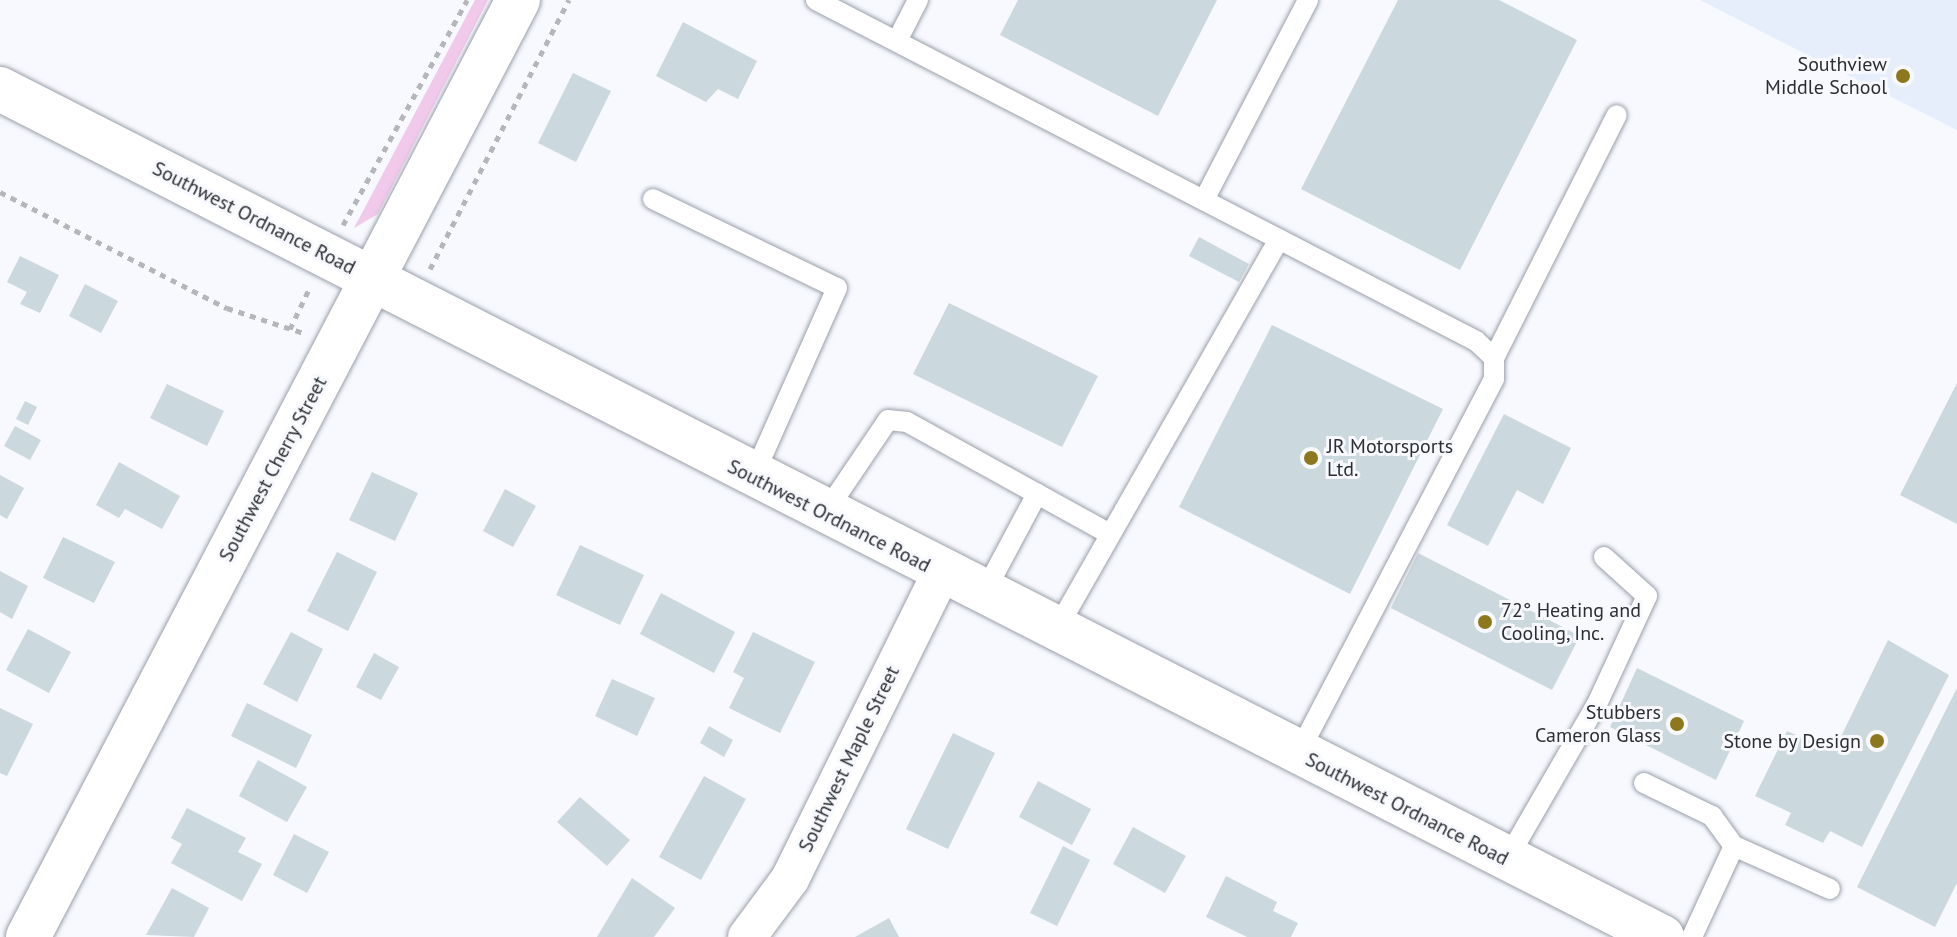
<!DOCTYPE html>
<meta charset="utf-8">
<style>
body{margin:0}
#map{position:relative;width:1957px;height:937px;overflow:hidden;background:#f7f9fe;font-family:"PT Sans",sans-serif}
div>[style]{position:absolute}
.built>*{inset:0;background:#e6eefc}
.green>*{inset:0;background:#f0c9eb}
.building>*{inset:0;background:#cbd8de}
.path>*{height:5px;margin-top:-2.5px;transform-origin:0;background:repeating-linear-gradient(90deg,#b4b6bb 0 6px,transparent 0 12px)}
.roads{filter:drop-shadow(0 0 2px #9a9fa9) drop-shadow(0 0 2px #9a9fa9)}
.service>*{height:20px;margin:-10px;padding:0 10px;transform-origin:10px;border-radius:10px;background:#fff}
.minor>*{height:38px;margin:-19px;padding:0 19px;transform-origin:19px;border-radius:19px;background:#fff}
.tertiary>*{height:44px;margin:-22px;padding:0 22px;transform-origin:22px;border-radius:22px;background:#fff}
.dots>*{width:22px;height:22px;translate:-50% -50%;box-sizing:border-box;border:4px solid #f7f9fe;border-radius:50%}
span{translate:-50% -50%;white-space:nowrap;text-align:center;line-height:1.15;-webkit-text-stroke:6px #f7f9fe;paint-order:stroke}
.poi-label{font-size:20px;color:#2c2e32}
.right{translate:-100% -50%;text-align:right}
.left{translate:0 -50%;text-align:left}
.street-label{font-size:20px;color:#2c2e32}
</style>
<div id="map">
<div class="built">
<i style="clip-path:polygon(1700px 0,1957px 0,1957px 130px,1772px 37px)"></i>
</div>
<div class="green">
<i style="clip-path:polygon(475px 0,488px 0,378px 214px,354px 228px)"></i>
</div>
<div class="building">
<i style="clip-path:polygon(1018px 0,1217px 0,1158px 116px,1000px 35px)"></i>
<i style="clip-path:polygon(1398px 0,1499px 0,1577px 40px,1460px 270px,1301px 189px)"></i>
<i style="clip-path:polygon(683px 22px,757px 61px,738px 99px,718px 89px,706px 102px,656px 76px)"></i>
<i style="clip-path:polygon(573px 73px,611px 91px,576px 162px,538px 143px)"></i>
<i style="clip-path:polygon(1199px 237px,1249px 264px,1239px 282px,1189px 256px)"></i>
<i style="clip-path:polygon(20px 256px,59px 275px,40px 313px,20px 304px,27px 292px,7px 282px)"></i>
<i style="clip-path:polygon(85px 284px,118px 301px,101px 333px,69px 316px)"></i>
<i style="clip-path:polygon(949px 303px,1098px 376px,1062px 447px,913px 374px)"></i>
<i style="clip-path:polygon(1272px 325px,1443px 409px,1350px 594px,1179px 507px)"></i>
<i style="clip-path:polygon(1957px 383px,1957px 524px,1900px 495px)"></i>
<i style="clip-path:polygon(167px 384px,224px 411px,207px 446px,150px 418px)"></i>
<i style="clip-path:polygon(25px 401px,37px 407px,28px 425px,16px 419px)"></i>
<i style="clip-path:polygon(1504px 414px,1571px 448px,1543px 504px,1517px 490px,1488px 546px,1447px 525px)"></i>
<i style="clip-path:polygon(15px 426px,41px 440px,30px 460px,4px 446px)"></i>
<i style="clip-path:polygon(119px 462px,180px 496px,162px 529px,125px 509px,119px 518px,96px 505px)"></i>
<i style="clip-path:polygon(372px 472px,418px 493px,395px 541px,349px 520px)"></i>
<i style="clip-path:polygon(0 475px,24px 488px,7px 519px,0 515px)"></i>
<i style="clip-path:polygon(505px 489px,536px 506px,513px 547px,483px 531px)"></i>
<i style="clip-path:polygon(63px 537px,115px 562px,94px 603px,43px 578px)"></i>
<i style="clip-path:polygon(580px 545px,644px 575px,620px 625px,556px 595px)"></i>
<i style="clip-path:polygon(337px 552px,377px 572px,348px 631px,307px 611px)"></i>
<i style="clip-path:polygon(1418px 553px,1580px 636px,1552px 690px,1391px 608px)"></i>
<i style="clip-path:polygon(0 571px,28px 586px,12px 619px,0 612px)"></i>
<i style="clip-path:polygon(661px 593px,735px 632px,714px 673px,640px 634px)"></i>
<i style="clip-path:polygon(28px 629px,71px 652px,49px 693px,6px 670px)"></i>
<i style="clip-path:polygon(291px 632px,323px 649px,297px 702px,263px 684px)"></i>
<i style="clip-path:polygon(753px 632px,815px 662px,780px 733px,729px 708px,744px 678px,733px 672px)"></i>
<i style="clip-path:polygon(1888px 640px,1949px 675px,1862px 847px,1830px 831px,1823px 843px,1785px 825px,1791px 813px,1755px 796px,1787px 731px,1834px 751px)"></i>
<i style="clip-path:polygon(374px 653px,399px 667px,381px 700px,356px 687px)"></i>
<i style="clip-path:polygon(1637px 668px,1744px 721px,1716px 780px,1610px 727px)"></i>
<i style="clip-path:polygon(612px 679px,655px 698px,637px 736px,595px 716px)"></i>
<i style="clip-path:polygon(1957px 688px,1957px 883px,1935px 927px,1857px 887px)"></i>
<i style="clip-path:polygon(247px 703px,312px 735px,296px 768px,231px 736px)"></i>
<i style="clip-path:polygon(0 708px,33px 724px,7px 776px,0 773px)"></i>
<i style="clip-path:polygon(709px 726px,733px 740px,724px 757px,700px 743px)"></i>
<i style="clip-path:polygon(953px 733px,995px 753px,948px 849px,906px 829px)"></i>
<i style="clip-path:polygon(258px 760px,307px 787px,287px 822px,239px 796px)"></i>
<i style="clip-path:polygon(704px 776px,746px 799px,701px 880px,659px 857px)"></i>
<i style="clip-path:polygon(1038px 781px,1091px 809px,1072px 845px,1019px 817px)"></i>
<i style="clip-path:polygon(580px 797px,630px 840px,607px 866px,557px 822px)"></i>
<i style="clip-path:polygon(187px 808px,246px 838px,238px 852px,262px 864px,242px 901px,171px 863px,182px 844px,171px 838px)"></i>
<i style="clip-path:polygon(1133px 827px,1186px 856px,1165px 893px,1113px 864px)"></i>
<i style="clip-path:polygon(294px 834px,329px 852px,307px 893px,273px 875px)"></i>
<i style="clip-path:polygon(1063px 846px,1090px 860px,1057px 926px,1030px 913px)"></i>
<i style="clip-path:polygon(1226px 876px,1277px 902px,1273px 911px,1298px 923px,1291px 937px,1247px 937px,1206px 917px)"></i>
<i style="clip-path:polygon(632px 878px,675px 908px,654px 937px,597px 937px)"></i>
<i style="clip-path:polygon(172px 888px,209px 908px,194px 937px,146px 935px)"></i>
<i style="clip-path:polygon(889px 918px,899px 937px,855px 937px)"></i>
</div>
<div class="path">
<i style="left:0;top:192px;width:255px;rotate:27.1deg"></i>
<i style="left:227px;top:308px;width:81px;rotate:18deg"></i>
<i style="left:343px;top:225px;width:257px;rotate:-61.1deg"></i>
<i style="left:430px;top:269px;width:303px;rotate:-62.7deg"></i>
<i style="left:290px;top:329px;width:47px;rotate:-64.5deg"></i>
</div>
<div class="roads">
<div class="service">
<i style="left:816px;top:0;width:743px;rotate:27.32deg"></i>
<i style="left:1476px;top:341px;width:25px;rotate:43deg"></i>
<i style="left:1494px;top:358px;width:21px;rotate:90deg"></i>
<i style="left:1494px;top:379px;width:423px;rotate:117.6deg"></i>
<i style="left:897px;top:41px;width:46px;rotate:-62.9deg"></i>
<i style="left:653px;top:199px;width:204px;rotate:25.8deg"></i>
<i style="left:837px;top:288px;width:207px;rotate:114deg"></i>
<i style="left:1204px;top:200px;width:225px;rotate:-62.5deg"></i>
<i style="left:1494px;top:358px;width:272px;rotate:-63.2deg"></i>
<i style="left:825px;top:513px;width:112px;rotate:-55.9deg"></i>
<i style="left:888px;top:420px;width:19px;rotate:6deg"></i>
<i style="left:907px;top:422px;width:232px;rotate:28.9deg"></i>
<i style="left:983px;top:595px;width:115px;rotate:-61.9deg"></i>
<i style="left:1055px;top:632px;width:452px;rotate:-60.3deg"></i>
<i style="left:1644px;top:783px;width:76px;rotate:25.9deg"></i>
<i style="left:1712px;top:816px;width:37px;rotate:54deg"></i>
<i style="left:1734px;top:846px;width:100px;rotate:114.8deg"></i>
<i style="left:1734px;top:846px;width:105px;rotate:24.1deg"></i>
<i style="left:1507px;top:859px;width:179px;rotate:-59.9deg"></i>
<i style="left:1597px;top:704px;width:119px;rotate:-65.2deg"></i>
<i style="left:1647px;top:596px;width:58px;rotate:-137.8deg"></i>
</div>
<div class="minor">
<i style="left:747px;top:937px;width:72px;rotate:-53.4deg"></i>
<i style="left:790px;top:879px;width:340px;rotate:-63.7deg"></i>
</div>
<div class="tertiary">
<i style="left:0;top:89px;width:1866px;rotate:27.03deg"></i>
<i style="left:28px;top:937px;width:1057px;rotate:-62.39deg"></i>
</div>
</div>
<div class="dots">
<i style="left:1903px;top:76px;background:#8d781d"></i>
<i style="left:1311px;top:458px;background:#8d781d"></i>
<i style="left:1485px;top:622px;background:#8d781d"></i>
<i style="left:1677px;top:724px;background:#8d781d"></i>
<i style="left:1877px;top:741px;background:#8d781d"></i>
</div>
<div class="poi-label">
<span class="right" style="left:1887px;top:76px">Southview<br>Middle School</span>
<span class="left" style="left:1327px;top:458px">JR Motorsports<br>Ltd.</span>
<span class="left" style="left:1501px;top:622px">72° Heating and<br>Cooling, Inc.</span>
<span class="right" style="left:1661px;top:724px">Stubbers<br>Cameron Glass</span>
<span class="right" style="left:1861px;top:741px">Stone by Design</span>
</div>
<div class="street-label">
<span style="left:254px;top:218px;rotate:27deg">Southwest Ordnance Road</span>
<span style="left:273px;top:469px;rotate:-62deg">Southwest Cherry Street</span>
<span style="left:829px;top:516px;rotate:27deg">Southwest Ordnance Road</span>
<span style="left:849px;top:759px;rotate:-64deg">Southwest Maple Street</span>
<span style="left:1407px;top:809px;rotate:27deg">Southwest Ordnance Road</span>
</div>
</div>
